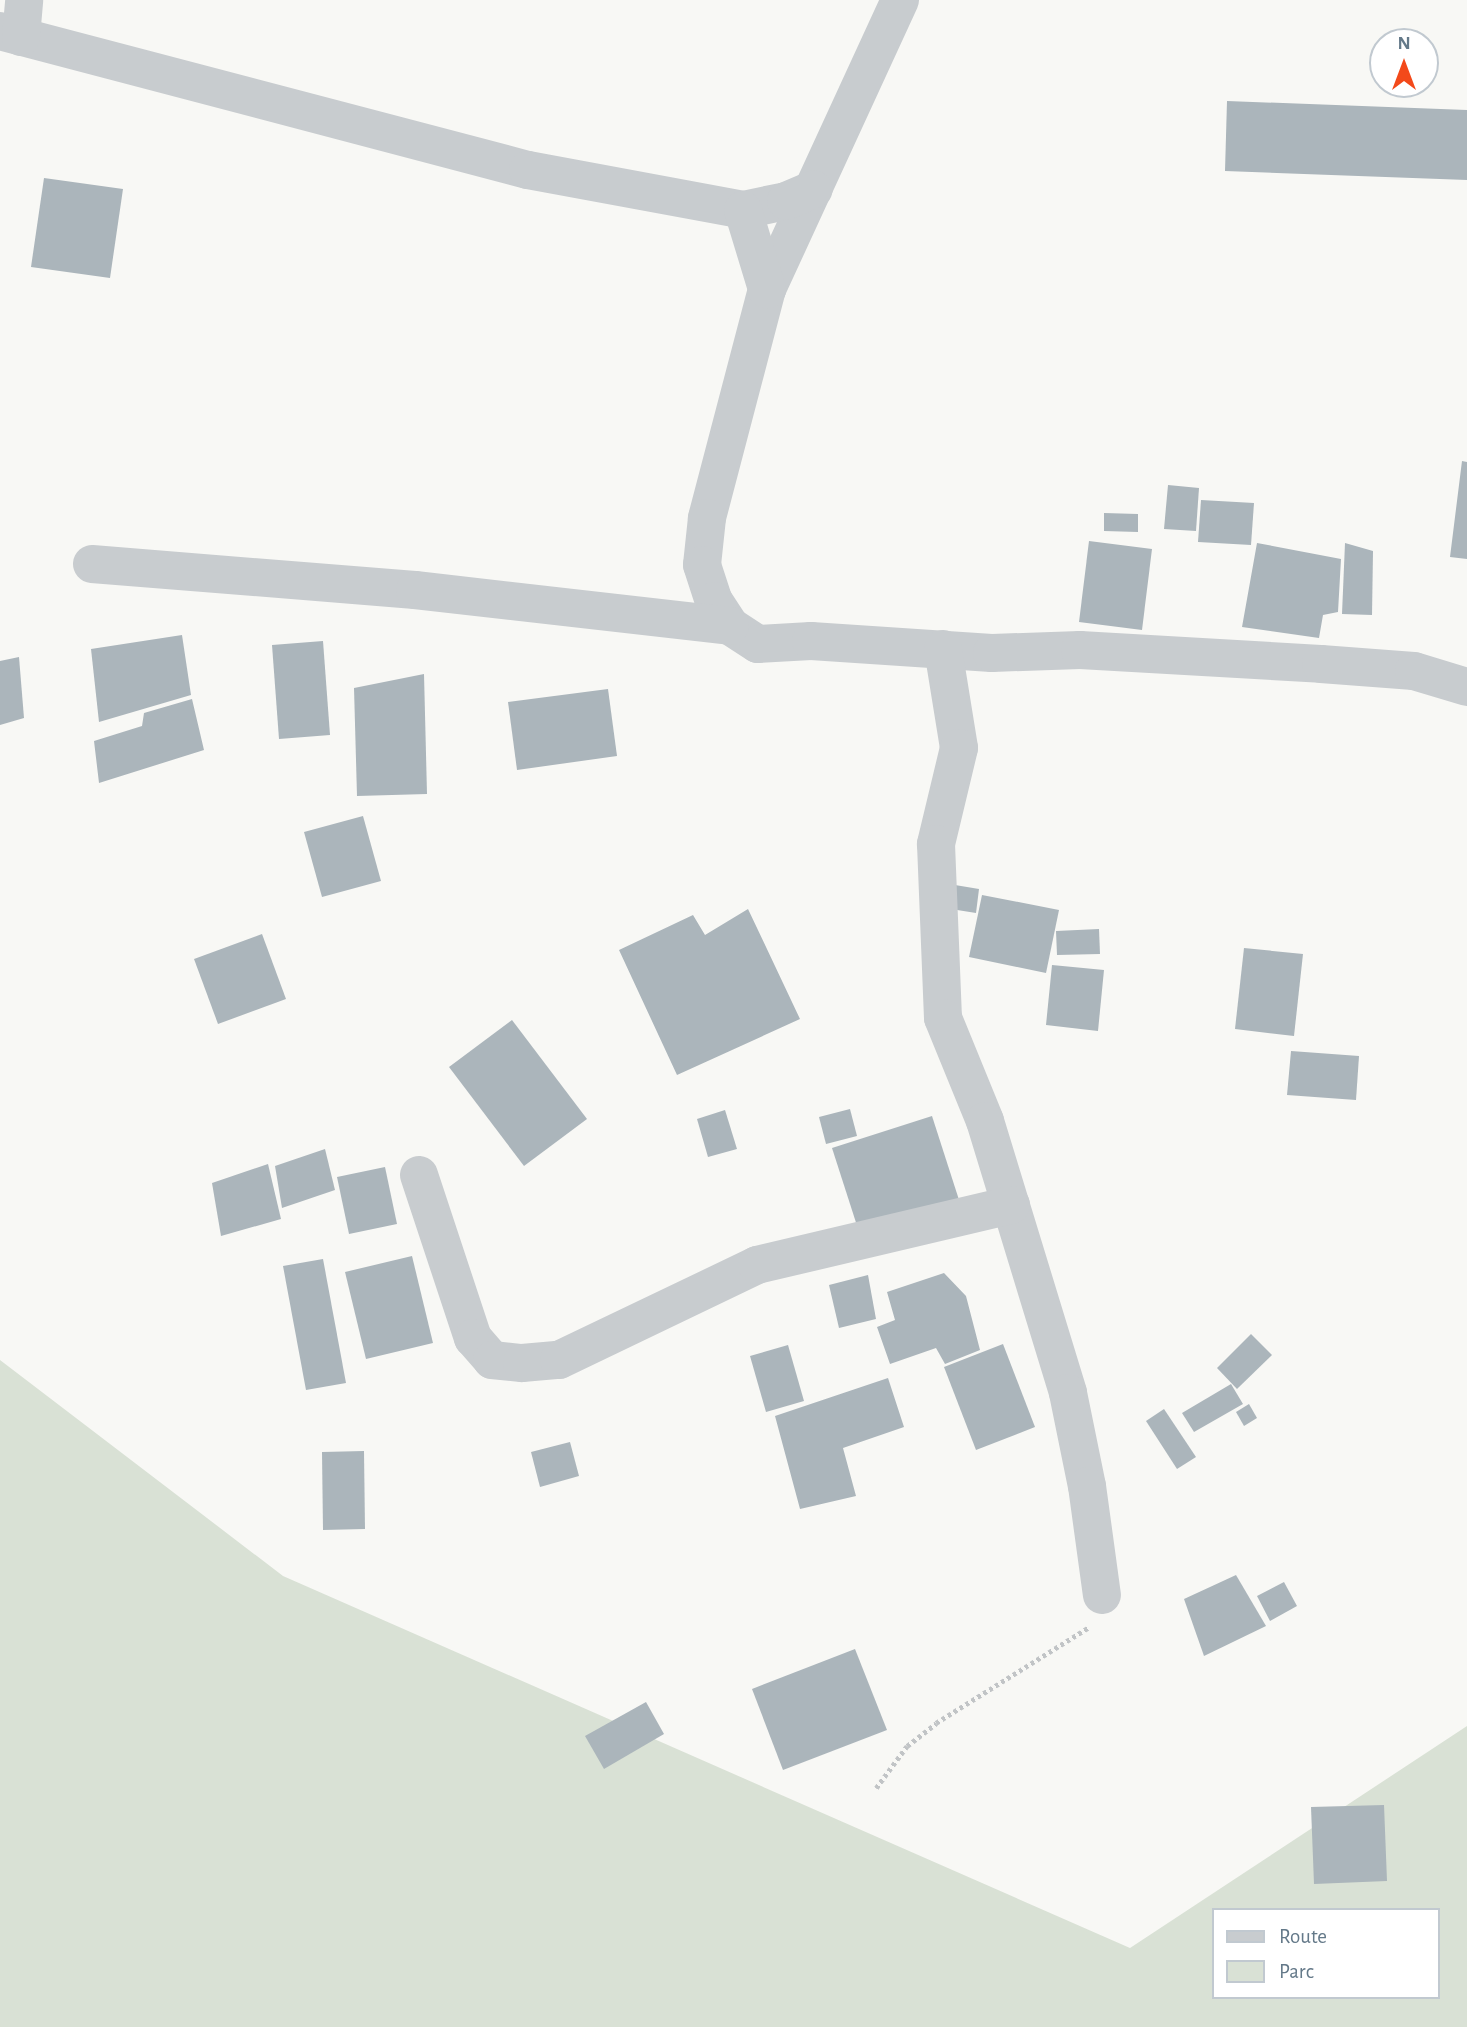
<!DOCTYPE html>
<style>
body{margin:0}
#map{position:relative;width:1467px;height:2027px;overflow:hidden;background:#f8f8f5;font-family:"Alegreya Sans",sans-serif}
div>[style]{position:absolute}
.green>*{inset:0;background:#d9e1d5}
.building>*{inset:0;background:#abb5bb}
.path>*{height:4.5px;margin-top:-2.25px;transform-origin:0;background:repeating-linear-gradient(90deg,#c1c4c6 0 3.5px,transparent 0 7px)}
.minor>*{height:38px;margin:-19px;padding:0 19px;transform-origin:19px;border-radius:19px;background:#c8cccf}
span{translate:-50% -50%;white-space:nowrap;text-align:center;line-height:1.15;-webkit-text-stroke:7px #fff;paint-order:stroke}
.legend{position:absolute;left:1212px;top:1908px;width:228px;height:91px;box-sizing:border-box;background:#fff;border:2px solid #c1c9d0;margin:0;padding:9px 12px;list-style:none;font-size:21px;color:#647989}
.legend li{display:flex;align-items:center;gap:14px;height:35px}
.legend b{width:35px;border:2px solid #c1c9d0}
.north{position:absolute;left:1369px;top:28px;width:70px;height:70px;box-sizing:border-box;background:#fff;border:2px solid #c1c9d0;border-radius:50%;rotate:0deg;font-size:19px;font-weight:700;line-height:28px;text-align:center;color:#647989}
.north::after{content:'';display:block;margin:auto;width:24px;height:32px;background:#f3491a;clip-path:polygon(50% 0,100% 100%,50% 72%,0 100%)}
</style>
<div id="map">
<div class="green">
<i style="clip-path:polygon(evenodd,0 1360px,283px 1576px,1130px 1948px,1467px 1726px,1467px 2027px,0 2027px,0 1360px,1213px 1910px,1437px 1910px,1437px 1997px,1213px 1997px,1213px 1910px)"></i>
</div>
<div class="building">
<i style="clip-path:polygon(1227px 101px,1467px 110px,1467px 180px,1225px 171px)"></i>
<i style="clip-path:polygon(44px 178px,123px 189px,110px 278px,31px 267px)"></i>
<i style="clip-path:polygon(1462px 461px,1467px 462px,1467px 559px,1450px 557px)"></i>
<i style="clip-path:polygon(1168px 485px,1199px 488px,1196px 531px,1164px 529px)"></i>
<i style="clip-path:polygon(1201px 500px,1254px 503px,1251px 545px,1198px 542px)"></i>
<i style="clip-path:polygon(1104px 513px,1138px 514px,1138px 532px,1104px 531px)"></i>
<i style="clip-path:polygon(1089px 541px,1152px 549px,1142px 630px,1079px 622px)"></i>
<i style="clip-path:polygon(1257px 543px,1341px 559px,1338px 612px,1323px 615px,1319px 638px,1242px 627px)"></i>
<i style="clip-path:polygon(1345px 543px,1373px 551px,1372px 615px,1342px 614px)"></i>
<i style="clip-path:polygon(182px 635px,191px 695px,99px 722px,91px 649px)"></i>
<i style="clip-path:polygon(323px 641px,330px 735px,279px 739px,272px 645px)"></i>
<i style="clip-path:polygon(19px 657px,24px 718px,0 725px,0 661px)"></i>
<i style="clip-path:polygon(424px 674px,427px 794px,357px 796px,354px 688px)"></i>
<i style="clip-path:polygon(608px 689px,617px 756px,517px 770px,508px 702px)"></i>
<i style="clip-path:polygon(192px 699px,204px 750px,99px 783px,94px 741px,142px 726px,144px 713px)"></i>
<i style="clip-path:polygon(363px 816px,381px 881px,322px 897px,304px 832px)"></i>
<i style="clip-path:polygon(955px 885px,979px 889px,976px 913px,951px 909px)"></i>
<i style="clip-path:polygon(982px 895px,1059px 910px,1046px 973px,969px 957px)"></i>
<i style="clip-path:polygon(748px 909px,800px 1019px,677px 1075px,619px 950px,693px 915px,705px 935px)"></i>
<i style="clip-path:polygon(1099px 929px,1100px 954px,1057px 955px,1056px 931px)"></i>
<i style="clip-path:polygon(262px 934px,286px 999px,218px 1024px,194px 959px)"></i>
<i style="clip-path:polygon(1244px 948px,1303px 954px,1294px 1036px,1235px 1029px)"></i>
<i style="clip-path:polygon(1052px 965px,1104px 970px,1098px 1031px,1046px 1025px)"></i>
<i style="clip-path:polygon(512px 1020px,587px 1119px,524px 1166px,449px 1067px)"></i>
<i style="clip-path:polygon(1291px 1051px,1359px 1056px,1356px 1100px,1287px 1095px)"></i>
<i style="clip-path:polygon(850px 1109px,857px 1136px,826px 1144px,819px 1117px)"></i>
<i style="clip-path:polygon(725px 1110px,737px 1149px,708px 1157px,697px 1119px)"></i>
<i style="clip-path:polygon(932px 1116px,960px 1203px,860px 1235px,832px 1148px)"></i>
<i style="clip-path:polygon(325px 1149px,335px 1190px,282px 1208px,275px 1166px)"></i>
<i style="clip-path:polygon(268px 1164px,281px 1219px,221px 1236px,212px 1183px)"></i>
<i style="clip-path:polygon(385px 1167px,397px 1224px,349px 1234px,337px 1177px)"></i>
<i style="clip-path:polygon(412px 1256px,433px 1343px,366px 1359px,345px 1272px)"></i>
<i style="clip-path:polygon(323px 1259px,346px 1383px,306px 1390px,283px 1266px)"></i>
<i style="clip-path:polygon(944px 1273px,966px 1296px,980px 1350px,945px 1364px,936px 1348px,890px 1364px,877px 1327px,895px 1320px,887px 1292px)"></i>
<i style="clip-path:polygon(868px 1275px,876px 1319px,839px 1328px,829px 1285px)"></i>
<i style="clip-path:polygon(1251px 1334px,1272px 1355px,1237px 1389px,1217px 1368px)"></i>
<i style="clip-path:polygon(1003px 1344px,1035px 1427px,976px 1450px,944px 1367px)"></i>
<i style="clip-path:polygon(788px 1345px,804px 1401px,766px 1412px,750px 1356px)"></i>
<i style="clip-path:polygon(888px 1378px,904px 1427px,843px 1448px,856px 1496px,800px 1509px,775px 1416px)"></i>
<i style="clip-path:polygon(1231px 1384px,1243px 1404px,1194px 1432px,1182px 1413px)"></i>
<i style="clip-path:polygon(1249px 1404px,1257px 1418px,1244px 1426px,1236px 1412px)"></i>
<i style="clip-path:polygon(1164px 1409px,1196px 1457px,1177px 1469px,1146px 1421px)"></i>
<i style="clip-path:polygon(570px 1442px,579px 1476px,540px 1487px,531px 1452px)"></i>
<i style="clip-path:polygon(364px 1451px,365px 1529px,323px 1530px,322px 1452px)"></i>
<i style="clip-path:polygon(1236px 1575px,1266px 1626px,1204px 1656px,1184px 1599px)"></i>
<i style="clip-path:polygon(1284px 1582px,1297px 1606px,1270px 1621px,1257px 1596px)"></i>
<i style="clip-path:polygon(855px 1649px,887px 1730px,783px 1770px,752px 1689px)"></i>
<i style="clip-path:polygon(646px 1702px,664px 1734px,604px 1769px,585px 1736px)"></i>
<i style="clip-path:polygon(1384px 1805px,1387px 1881px,1314px 1884px,1311px 1807px)"></i>
</div>
<div class="path">
<i style="left:876px;top:1788px;width:52px;rotate:-53.6deg"></i>
<i style="left:907px;top:1746px;width:37px;rotate:-38deg"></i>
<i style="left:936px;top:1723px;width:181px;rotate:-32.1deg"></i>
</div>
<div class="minor">
<i style="left:900px;top:0;width:318px;rotate:114.7deg"></i>
<i style="left:767px;top:289px;width:237px;rotate:104.7deg"></i>
<i style="left:707px;top:518px;width:47px;rotate:96.1deg"></i>
<i style="left:702px;top:565px;width:38px;rotate:72deg"></i>
<i style="left:714px;top:601px;width:30px;rotate:57deg"></i>
<i style="left:730px;top:626px;width:33px;rotate:33deg"></i>
<i style="left:758px;top:644px;width:53px;rotate:-3.2deg"></i>
<i style="left:811px;top:641px;width:181px;rotate:3.8deg"></i>
<i style="left:992px;top:653px;width:88px;rotate:-2deg"></i>
<i style="left:1080px;top:650px;width:241px;rotate:3.3deg"></i>
<i style="left:1321px;top:664px;width:93px;rotate:4.3deg"></i>
<i style="left:1414px;top:671px;width:55px;rotate:16.8deg"></i>
<i style="left:0;top:31px;width:546px;rotate:14.75deg"></i>
<i style="left:528px;top:170px;width:219px;rotate:10.5deg"></i>
<i style="left:743px;top:210px;width:44px;rotate:-11.8deg"></i>
<i style="left:786px;top:201px;width:30px;rotate:-23deg"></i>
<i style="left:21px;top:37px;width:37px;rotate:-85deg"></i>
<i style="left:743px;top:210px;width:83px;rotate:73.1deg"></i>
<i style="left:92px;top:564px;width:324px;rotate:4.6deg"></i>
<i style="left:415px;top:590px;width:317px;rotate:6.5deg"></i>
<i style="left:943px;top:649px;width:100px;rotate:80.8deg"></i>
<i style="left:959px;top:748px;width:99px;rotate:103.5deg"></i>
<i style="left:936px;top:844px;width:174px;rotate:87.7deg"></i>
<i style="left:943px;top:1018px;width:111px;rotate:67.8deg"></i>
<i style="left:985px;top:1121px;width:284px;rotate:73deg"></i>
<i style="left:1068px;top:1393px;width:95px;rotate:78.5deg"></i>
<i style="left:1087px;top:1486px;width:110px;rotate:82.2deg"></i>
<i style="left:419px;top:1175px;width:172px;rotate:71.7deg"></i>
<i style="left:473px;top:1338px;width:29px;rotate:49deg"></i>
<i style="left:492px;top:1360px;width:30px;rotate:6deg"></i>
<i style="left:522px;top:1363px;width:37px;rotate:-5deg"></i>
<i style="left:559px;top:1360px;width:220px;rotate:-25.6deg"></i>
<i style="left:757px;top:1265px;width:261px;rotate:-13.3deg"></i>
</div>
<ul class="legend">
<li><b style="height:9px;background:#c8cccf"></b>Route</li>
<li><b style="height:19px;background:#d9e1d5"></b>Parc</li>
</ul>
<div class="north">N</div>
</div>
